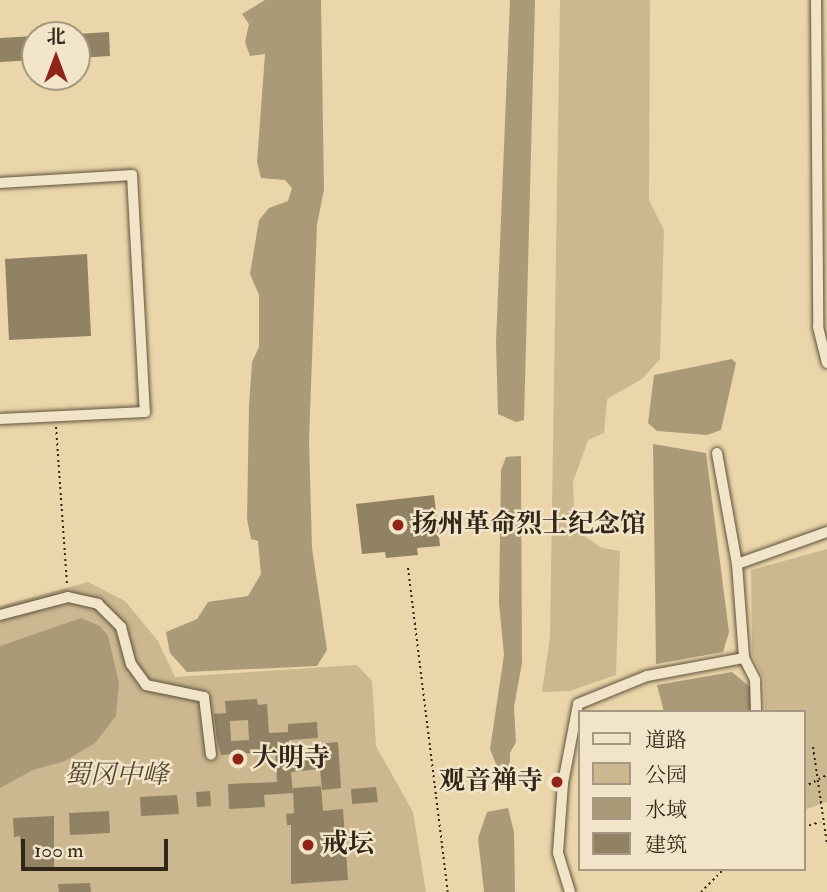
<!DOCTYPE html>
<meta charset="utf-8">
<style>
body{margin:0}
#map{position:relative;width:827px;height:892px;overflow:hidden;background:#ead6aa;font-family:"IM FELL Double Pica","Noto Serif SC",serif}
div>[style]{position:absolute}
.green>*{inset:0;background:#cbb891}
.water>*{inset:0;background:#ab9a78}
.building>*{inset:0;background:#918264}
.path>*{height:2px;margin-top:-1px;transform-origin:0;background:repeating-linear-gradient(90deg,#312618 0 2px,transparent 0 5.5px)}
.roads{filter:drop-shadow(0 0 2px #5f523c) drop-shadow(0 0 2px #5f523c)}
.minor>*{height:10px;margin:-5px;padding:0 5px;transform-origin:5px;border-radius:5px;background:#f1e4c8}
.dots>*{width:19px;height:19px;translate:-50% -50%;box-sizing:border-box;border:4px solid #f1e4c8;border-radius:50%}
span{translate:-50% -50%;white-space:nowrap;text-align:center;line-height:1.15;-webkit-text-stroke:5px #f1e4c8;paint-order:stroke}
.poi-label{font-size:26px;color:#312618;font-weight:700}
.left{translate:0 -50%;text-align:left}
.right{translate:-100% -50%;text-align:right}
.park-label{font-size:26px;color:#584a36;font-style:italic}
.legend{position:absolute;left:578px;top:710px;width:228px;height:161px;box-sizing:border-box;background:#f1e4c8;border:2px solid #a49882;margin:0;padding:9px 12px;list-style:none;font-size:21px;color:#312618}
.legend li{display:flex;align-items:center;gap:14px;height:35px}
.legend b{width:35px;border:2px solid #a49882}
.north{position:absolute;left:21px;top:21px;width:70px;height:70px;box-sizing:border-box;background:#f1e4c8;border:2px solid #a49882;border-radius:50%;rotate:0deg;font-size:19px;font-weight:700;line-height:28px;text-align:center;color:#312618}
.north::after{content:'';display:block;margin:auto;width:24px;height:32px;background:#8f2418;clip-path:polygon(50% 0,100% 100%,50% 72%,0 100%)}
.scale{position:absolute;left:21px;top:839px;width:147px;height:32px;box-sizing:border-box;border:4px solid #312618;border-top:0;padding-left:9px;font-size:21px;line-height:24px;white-space:nowrap;color:#312618;-webkit-text-stroke:5px #f1e4c8;paint-order:stroke}
</style>
<div id="map">
<div class="green">
<i style="clip-path:polygon(560px 0,650px 0,649px 200px,664px 230px,660px 359px,642px 379px,607px 399px,604px 433px,588px 440px,573px 482px,574px 510px,584px 536px,602px 548px,620px 551px,616px 675px,570px 691px,542px 692px,550px 637px)"></i>
<i style="clip-path:polygon(827px 549px,827px 802px,804px 810px,804px 712px,765px 712px,764px 679px,752px 654px,751px 570px)"></i>
<i style="clip-path:polygon(88px 582px,125px 601px,158px 641px,175px 677px,357px 665px,372px 681px,376px 746px,413px 812px,426px 892px,0 892px,0 606px)"></i>
</div>
<div class="water">
<i style="clip-path:polygon(265px 0,321px 0,324px 190px,317px 224px,309px 440px,312px 548px,327px 650px,317px 666px,187px 672px,170px 653px,166px 632px,197px 619px,208px 602px,248px 596px,261px 574px,258px 541px,251px 539px,247px 519px,249px 407px,252px 362px,259px 347px,259px 295px,250px 274px,259px 220px,269px 208px,288px 201px,292px 188px,285px 180px,261px 178px,257px 162px,265px 54px,250px 56px,245px 42px,249px 24px,242px 14px)"></i>
<i style="clip-path:polygon(510px 0,535px 0,524px 420px,516px 422px,498px 414px,496px 342px)"></i>
<i style="clip-path:polygon(732px 359px,736px 363px,721px 430px,707px 435px,657px 431px,648px 423px,654px 375px)"></i>
<i style="clip-path:polygon(653px 444px,706px 453px,729px 632px,723px 652px,656px 664px)"></i>
<i style="clip-path:polygon(521px 456px,522px 663px,514px 707px,516px 742px,510px 753px,510px 770px,499px 772px,490px 749px,504px 655px,499px 603px,501px 470px,506px 457px)"></i>
<i style="clip-path:polygon(81px 618px,100px 626px,108px 636px,119px 683px,116px 716px,95px 743px,65px 761px,33px 770px,0 788px,0 646px)"></i>
<i style="clip-path:polygon(732px 672px,750px 687px,750px 712px,664px 712px,657px 685px)"></i>
<i style="clip-path:polygon(508px 808px,514px 832px,515px 892px,484px 892px,478px 838px,487px 812px)"></i>
</div>
<div class="building">
<i style="clip-path:polygon(109px 32px,110px 56px,77px 58px,77px 34px)"></i>
<i style="clip-path:polygon(35px 36px,35px 60px,0 62px,0 38px)"></i>
<i style="clip-path:polygon(87px 254px,91px 336px,9px 340px,5px 259px)"></i>
<i style="clip-path:polygon(434px 495px,440px 546px,417px 548px,418px 555px,386px 558px,385px 552px,362px 554px,356px 504px)"></i>
<i style="clip-path:polygon(evenodd,257px 699px,258px 705px,267px 704px,269px 733px,288px 732px,288px 724px,317px 722px,318px 738px,289px 740px,290px 758px,319px 755px,318px 744px,338px 742px,341px 788px,322px 790px,320px 769px,291px 772px,293px 793px,264px 795px,265px 807px,229px 809px,228px 784px,277px 782px,275px 751px,221px 755px,217px 740px,214px 714px,226px 713px,225px 701px,257px 699px,248px 720px,249px 740px,231px 741px,230px 721px,248px 720px)"></i>
<i style="clip-path:polygon(321px 786px,323px 811px,343px 809px,348px 880px,291px 884px,291px 825px,287px 825px,286px 814px,294px 813px,293px 788px)"></i>
<i style="clip-path:polygon(376px 787px,378px 802px,352px 804px,351px 789px)"></i>
<i style="clip-path:polygon(210px 791px,211px 806px,197px 807px,196px 792px)"></i>
<i style="clip-path:polygon(177px 795px,179px 814px,141px 816px,140px 797px)"></i>
<i style="clip-path:polygon(109px 811px,110px 833px,70px 835px,69px 813px)"></i>
<i style="clip-path:polygon(54px 816px,54px 867px,22px 869px,20px 836px,14px 837px,13px 818px)"></i>
<i style="clip-path:polygon(90px 883px,91px 892px,59px 892px,58px 884px)"></i>
</div>
<div class="path">
<i style="left:56px;top:427px;width:159px;rotate:86deg"></i>
<i style="left:408px;top:568px;width:326px;rotate:83deg"></i>
<i style="left:813px;top:747px;width:98px;rotate:81.8deg"></i>
<i style="left:804px;top:787px;width:26px;rotate:-28deg"></i>
<i style="left:804px;top:827px;width:17px;rotate:-17deg"></i>
<i style="left:701px;top:892px;width:33px;rotate:-45deg"></i>
</div>
<div class="roads">
<div class="minor">
<i style="left:816px;top:0;width:327px;rotate:89.6deg"></i>
<i style="left:818px;top:327px;width:37px;rotate:76deg"></i>
<i style="left:0;top:183px;width:132px;rotate:-3.5deg"></i>
<i style="left:132px;top:175px;width:237px;rotate:86.9deg"></i>
<i style="left:145px;top:412px;width:145px;rotate:177.2deg"></i>
<i style="left:717px;top:453px;width:113px;rotate:79.8deg"></i>
<i style="left:737px;top:564px;width:94px;rotate:85.7deg"></i>
<i style="left:744px;top:658px;width:25px;rotate:63deg"></i>
<i style="left:755px;top:680px;width:32px;rotate:88deg"></i>
<i style="left:737px;top:564px;width:96px;rotate:-19.6deg"></i>
<i style="left:0;top:615px;width:70px;rotate:-14.8deg"></i>
<i style="left:68px;top:597px;width:31px;rotate:13deg"></i>
<i style="left:98px;top:604px;width:33px;rotate:45deg"></i>
<i style="left:121px;top:627px;width:38px;rotate:75deg"></i>
<i style="left:131px;top:664px;width:26px;rotate:54deg"></i>
<i style="left:146px;top:685px;width:59px;rotate:11.7deg"></i>
<i style="left:204px;top:697px;width:58px;rotate:83.1deg"></i>
<i style="left:570px;top:892px;width:41px;rotate:-107.1deg"></i>
<i style="left:558px;top:853px;width:70px;rotate:-85.9deg"></i>
<i style="left:563px;top:783px;width:80px;rotate:-79.2deg"></i>
<i style="left:578px;top:704px;width:74px;rotate:-22.1deg"></i>
<i style="left:647px;top:676px;width:99px;rotate:-10.5deg"></i>
</div>
</div>
<div class="dots">
<i style="left:398px;top:525px;background:#8f2418"></i>
<i style="left:238px;top:759px;background:#8f2418"></i>
<i style="left:557px;top:782px;background:#8f2418"></i>
<i style="left:308px;top:845px;background:#8f2418"></i>
</div>
<div class="poi-label">
<span class="left" style="left:412px;top:525px">扬州革命烈士纪念馆</span>
<span class="left" style="left:252px;top:759px">大明寺</span>
<span class="right" style="left:543px;top:782px">观音禅寺</span>
<span class="left" style="left:322px;top:845px">戒坛</span>
</div>
<div class="park-label">
<span style="left:116px;top:776px">蜀冈中峰</span>
</div>
<ul class="legend">
<li><b style="height:9px;background:#f1e4c8"></b>道路</li>
<li><b style="height:19px;background:#cbb891"></b>公园</li>
<li><b style="height:19px;background:#ab9a78"></b>水域</li>
<li><b style="height:19px;background:#918264"></b>建筑</li>
</ul>
<div class="north">北</div>
<div class="scale">100 m</div>
</div>
